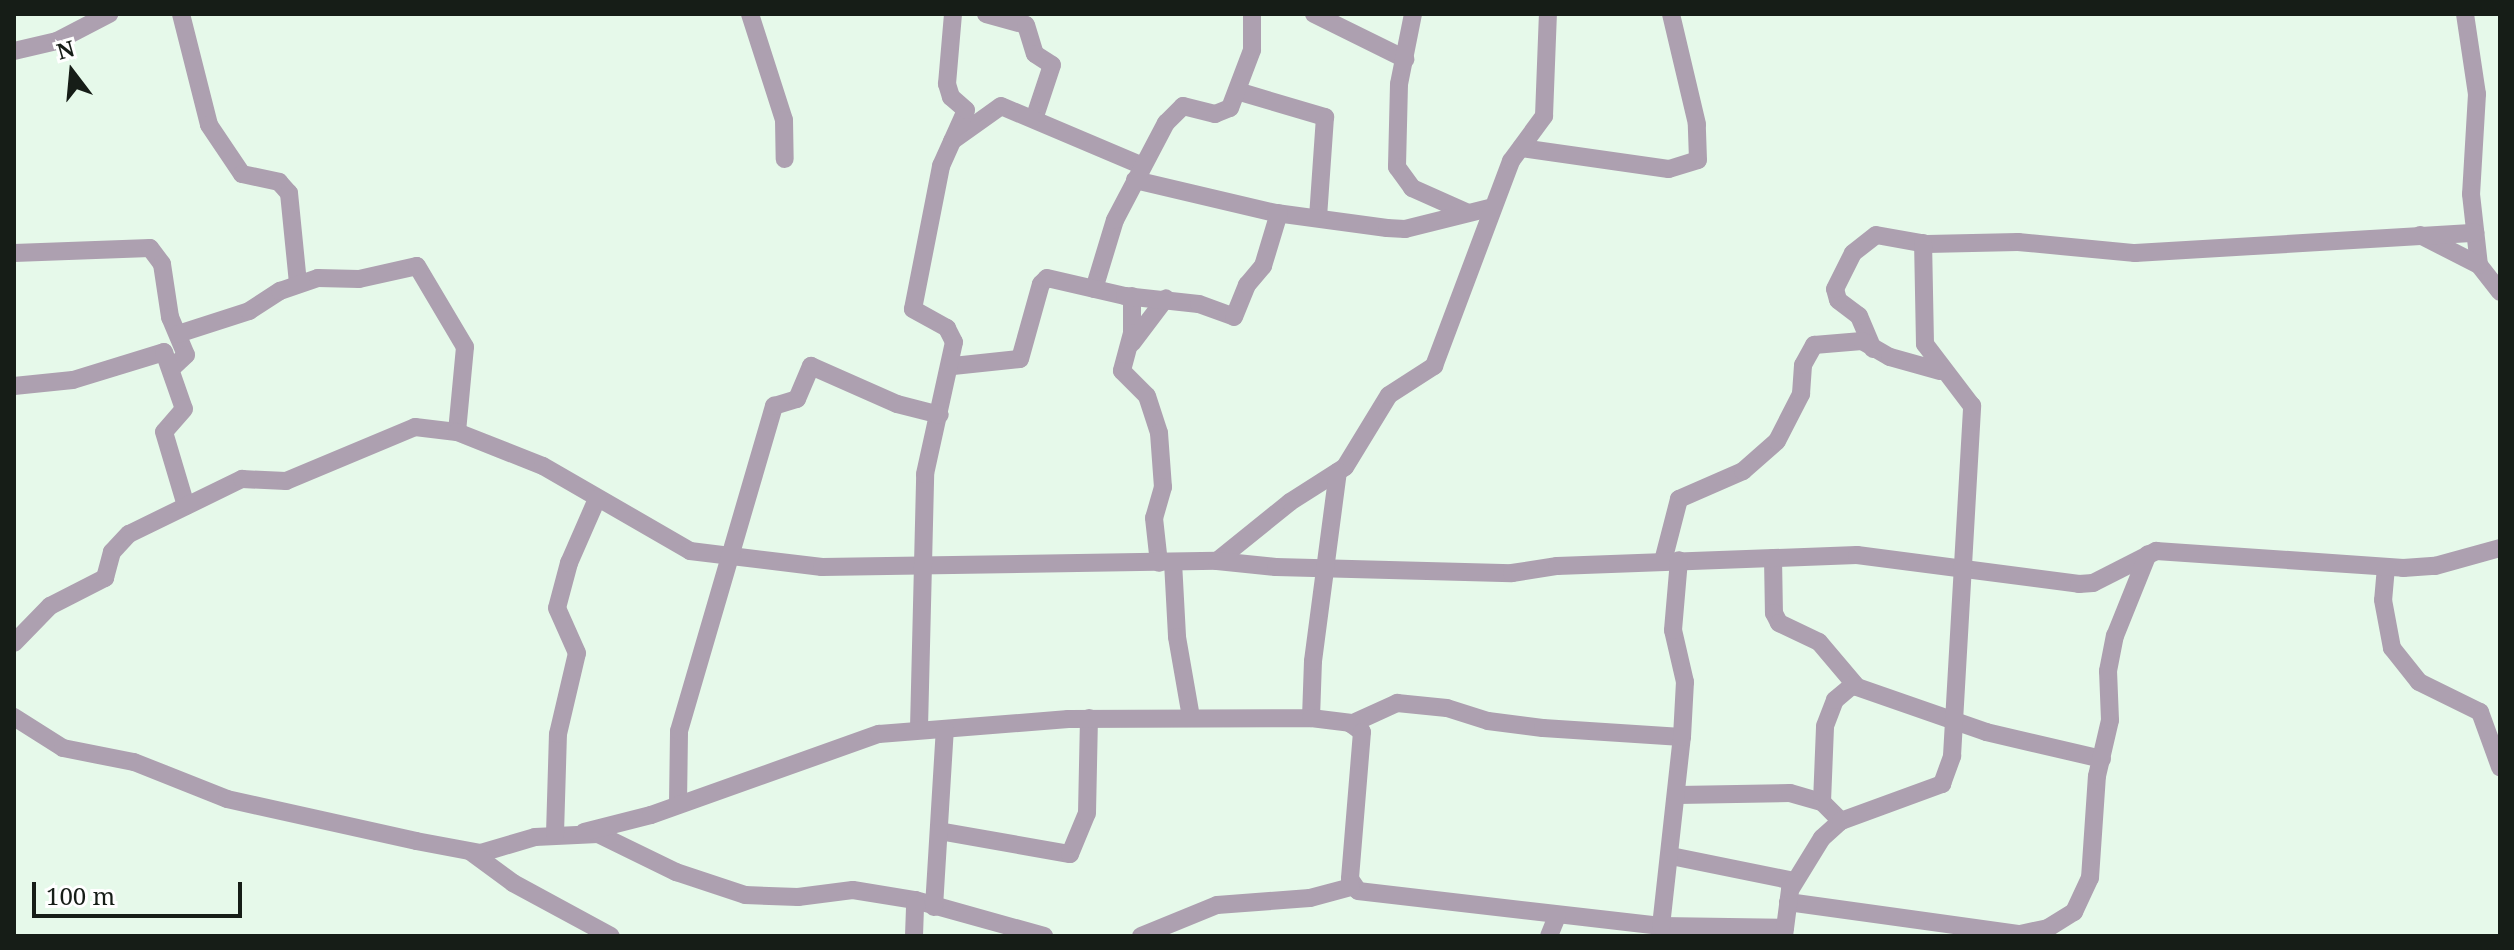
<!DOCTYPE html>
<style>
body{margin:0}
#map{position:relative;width:2514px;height:950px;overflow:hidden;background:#e6f9ea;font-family:"Noto Serif",serif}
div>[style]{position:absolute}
.minor>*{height:18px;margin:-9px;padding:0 9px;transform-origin:9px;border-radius:9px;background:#ada0b0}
span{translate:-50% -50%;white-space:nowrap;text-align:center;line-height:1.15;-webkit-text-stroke:8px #fff;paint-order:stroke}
.frame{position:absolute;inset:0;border:16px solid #161d17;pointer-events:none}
.north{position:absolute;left:32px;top:32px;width:80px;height:80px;-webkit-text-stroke:6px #fff;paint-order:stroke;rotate:344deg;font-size:22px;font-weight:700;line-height:32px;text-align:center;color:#161d17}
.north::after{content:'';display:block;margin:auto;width:28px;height:36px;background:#161d17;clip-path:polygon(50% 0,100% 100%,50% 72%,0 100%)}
.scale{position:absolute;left:32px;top:882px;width:210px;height:36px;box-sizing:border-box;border:4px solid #161d17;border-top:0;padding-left:10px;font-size:24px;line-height:28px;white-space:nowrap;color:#161d17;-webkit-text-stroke:6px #fff;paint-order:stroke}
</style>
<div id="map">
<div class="minor">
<i style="left:181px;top:14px;width:114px;rotate:75.8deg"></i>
<i style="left:209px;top:125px;width:59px;rotate:56deg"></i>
<i style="left:242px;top:174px;width:38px;rotate:12deg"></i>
<i style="left:279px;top:182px;width:15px;rotate:48deg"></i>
<i style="left:289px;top:193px;width:90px;rotate:84.3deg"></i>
<i style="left:750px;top:14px;width:111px;rotate:72.2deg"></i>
<i style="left:784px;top:120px;width:39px;rotate:89deg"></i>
<i style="left:986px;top:14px;width:41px;rotate:15.4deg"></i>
<i style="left:1026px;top:25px;width:30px;rotate:73deg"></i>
<i style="left:1035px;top:54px;width:20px;rotate:33deg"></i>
<i style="left:1052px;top:65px;width:57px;rotate:108.4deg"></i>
<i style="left:1314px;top:14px;width:102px;rotate:26.3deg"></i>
<i style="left:1413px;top:14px;width:71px;rotate:101.3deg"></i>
<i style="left:1399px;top:84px;width:83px;rotate:91.4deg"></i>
<i style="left:1397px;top:167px;width:26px;rotate:54deg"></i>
<i style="left:1412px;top:188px;width:59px;rotate:24deg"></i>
<i style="left:2465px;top:14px;width:81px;rotate:81.5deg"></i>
<i style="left:2477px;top:94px;width:100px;rotate:93.4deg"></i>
<i style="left:2471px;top:194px;width:71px;rotate:83.6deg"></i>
<i style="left:2479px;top:265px;width:34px;rotate:52deg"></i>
<i style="left:14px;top:51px;width:44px;rotate:-13.1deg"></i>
<i style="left:57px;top:41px;width:59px;rotate:-27.4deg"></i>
<i style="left:1237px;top:91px;width:92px;rotate:16.5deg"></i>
<i style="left:1325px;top:117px;width:99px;rotate:94deg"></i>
<i style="left:952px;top:141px;width:60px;rotate:-35.5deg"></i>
<i style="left:1001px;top:106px;width:154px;rotate:22.9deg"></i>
<i style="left:1521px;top:148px;width:149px;rotate:8.1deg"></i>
<i style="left:1669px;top:169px;width:30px;rotate:-17deg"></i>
<i style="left:1698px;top:160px;width:36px;rotate:-92deg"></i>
<i style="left:1697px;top:124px;width:113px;rotate:-103.3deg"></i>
<i style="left:1135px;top:180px;width:145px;rotate:13.2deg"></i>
<i style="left:1276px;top:213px;width:112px;rotate:7.7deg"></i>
<i style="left:1387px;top:228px;width:18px;rotate:3deg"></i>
<i style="left:1405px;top:229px;width:91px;rotate:-14deg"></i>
<i style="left:2420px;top:235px;width:66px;rotate:27deg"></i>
<i style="left:14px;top:253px;width:136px;rotate:-2.1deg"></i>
<i style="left:150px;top:248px;width:20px;rotate:53deg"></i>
<i style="left:162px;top:264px;width:54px;rotate:81.4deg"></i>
<i style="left:170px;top:317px;width:41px;rotate:67.2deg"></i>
<i style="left:186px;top:355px;width:19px;rotate:137deg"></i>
<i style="left:1094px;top:289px;width:72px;rotate:-73.1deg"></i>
<i style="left:1115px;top:220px;width:110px;rotate:-62.3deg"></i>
<i style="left:1166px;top:123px;width:24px;rotate:-45deg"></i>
<i style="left:1183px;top:106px;width:33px;rotate:14deg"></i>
<i style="left:1215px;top:114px;width:16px;rotate:-22deg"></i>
<i style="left:1230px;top:108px;width:62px;rotate:-69.2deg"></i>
<i style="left:1252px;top:50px;width:36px;rotate:-90deg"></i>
<i style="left:1132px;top:296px;width:37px;rotate:90deg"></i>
<i style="left:1132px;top:333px;width:39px;rotate:105deg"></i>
<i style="left:1122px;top:371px;width:35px;rotate:45deg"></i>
<i style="left:1147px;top:396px;width:39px;rotate:72deg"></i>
<i style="left:1159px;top:433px;width:54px;rotate:85.8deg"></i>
<i style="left:1163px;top:487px;width:32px;rotate:106deg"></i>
<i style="left:1154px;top:518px;width:45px;rotate:83.7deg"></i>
<i style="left:178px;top:334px;width:75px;rotate:-17.9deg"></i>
<i style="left:249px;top:311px;width:37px;rotate:-33deg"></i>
<i style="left:280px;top:291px;width:40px;rotate:-18.9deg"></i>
<i style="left:318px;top:278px;width:41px;rotate:1.4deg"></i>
<i style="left:359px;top:279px;width:59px;rotate:-12.6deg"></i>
<i style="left:417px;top:266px;width:94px;rotate:59.3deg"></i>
<i style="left:465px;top:347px;width:85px;rotate:95.4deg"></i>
<i style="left:1132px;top:343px;width:56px;rotate:-52.9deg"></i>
<i style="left:1873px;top:349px;width:36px;rotate:-113deg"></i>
<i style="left:1859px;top:316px;width:26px;rotate:-143deg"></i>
<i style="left:1838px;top:300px;width:11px;rotate:-105deg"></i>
<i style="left:1835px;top:289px;width:40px;rotate:-63.4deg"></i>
<i style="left:1853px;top:253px;width:29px;rotate:-38deg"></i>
<i style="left:1876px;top:235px;width:52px;rotate:10deg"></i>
<i style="left:1927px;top:244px;width:91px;rotate:-1.3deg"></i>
<i style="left:2018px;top:242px;width:118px;rotate:5.4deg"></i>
<i style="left:2135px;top:253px;width:341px;rotate:-3.4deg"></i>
<i style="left:953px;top:366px;width:67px;rotate:-6deg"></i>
<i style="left:1020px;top:359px;width:78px;rotate:-74.4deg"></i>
<i style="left:1041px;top:284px;width:8px;rotate:-45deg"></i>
<i style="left:1047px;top:278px;width:80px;rotate:13deg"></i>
<i style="left:1125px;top:296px;width:74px;rotate:6.2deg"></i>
<i style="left:1199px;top:304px;width:37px;rotate:20deg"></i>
<i style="left:1234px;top:317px;width:35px;rotate:-68deg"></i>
<i style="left:1247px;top:285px;width:25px;rotate:-50deg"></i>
<i style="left:1263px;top:266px;width:55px;rotate:-73.2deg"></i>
<i style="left:14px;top:386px;width:59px;rotate:-5.8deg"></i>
<i style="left:73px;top:380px;width:95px;rotate:-17.1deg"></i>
<i style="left:164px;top:352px;width:60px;rotate:70.7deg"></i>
<i style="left:184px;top:409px;width:30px;rotate:131deg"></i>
<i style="left:164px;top:432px;width:77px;rotate:73.4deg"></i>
<i style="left:1773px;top:558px;width:55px;rotate:89deg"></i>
<i style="left:1774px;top:613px;width:11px;rotate:63deg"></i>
<i style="left:1779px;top:623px;width:44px;rotate:25.4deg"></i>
<i style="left:1819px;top:642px;width:59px;rotate:49.8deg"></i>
<i style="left:1857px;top:687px;width:137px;rotate:19.2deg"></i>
<i style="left:1986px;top:732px;width:119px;rotate:13.1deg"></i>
<i style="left:1217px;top:561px;width:94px;rotate:-38.9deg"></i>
<i style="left:1290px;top:502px;width:65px;rotate:-32.5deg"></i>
<i style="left:1345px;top:467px;width:84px;rotate:-58.6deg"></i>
<i style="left:1389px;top:395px;width:54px;rotate:-32.8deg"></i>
<i style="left:1434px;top:366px;width:219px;rotate:-69.4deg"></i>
<i style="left:1511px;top:161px;width:56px;rotate:-53.7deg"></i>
<i style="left:1544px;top:116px;width:102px;rotate:-87.8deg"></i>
<i style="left:1663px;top:561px;width:64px;rotate:-75.5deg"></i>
<i style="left:1679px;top:499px;width:70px;rotate:-23.6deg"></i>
<i style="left:1743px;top:471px;width:45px;rotate:-41.4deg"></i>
<i style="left:1777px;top:441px;width:53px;rotate:-62.9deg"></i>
<i style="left:1801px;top:394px;width:29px;rotate:-86deg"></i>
<i style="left:1803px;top:365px;width:23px;rotate:-61deg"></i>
<i style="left:1814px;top:345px;width:48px;rotate:-4.8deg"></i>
<i style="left:1862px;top:341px;width:32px;rotate:30deg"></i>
<i style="left:1890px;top:357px;width:52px;rotate:15.6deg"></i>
<i style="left:1173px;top:562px;width:75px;rotate:86.9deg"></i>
<i style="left:1177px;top:637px;width:81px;rotate:80.1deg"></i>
<i style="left:2386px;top:567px;width:33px;rotate:95deg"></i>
<i style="left:2383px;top:600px;width:49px;rotate:79.4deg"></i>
<i style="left:2392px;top:648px;width:43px;rotate:51.5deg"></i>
<i style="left:2419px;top:682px;width:68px;rotate:26.2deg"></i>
<i style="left:2480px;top:712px;width:59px;rotate:70deg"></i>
<i style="left:14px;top:643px;width:52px;rotate:-45.8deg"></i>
<i style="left:50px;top:606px;width:62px;rotate:-27deg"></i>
<i style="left:105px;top:578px;width:27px;rotate:-75deg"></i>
<i style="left:112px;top:552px;width:25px;rotate:-47deg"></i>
<i style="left:129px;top:534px;width:126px;rotate:-26deg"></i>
<i style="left:242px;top:479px;width:44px;rotate:2.6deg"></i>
<i style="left:286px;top:481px;width:140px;rotate:-22.7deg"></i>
<i style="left:415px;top:427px;width:42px;rotate:6.8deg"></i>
<i style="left:457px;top:432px;width:92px;rotate:21.6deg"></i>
<i style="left:543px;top:466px;width:170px;rotate:30deg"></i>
<i style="left:690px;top:551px;width:133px;rotate:6.9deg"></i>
<i style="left:822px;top:567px;width:395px;rotate:-0.9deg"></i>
<i style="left:1217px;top:561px;width:59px;rotate:5.8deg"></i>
<i style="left:1276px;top:567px;width:236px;rotate:1.5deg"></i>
<i style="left:1512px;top:573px;width:46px;rotate:-8.8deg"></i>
<i style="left:1557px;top:566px;width:300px;rotate:-2.1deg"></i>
<i style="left:1857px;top:555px;width:224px;rotate:7.4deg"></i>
<i style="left:2079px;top:584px;width:14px;rotate:-4deg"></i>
<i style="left:2093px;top:583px;width:71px;rotate:-26.9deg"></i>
<i style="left:2156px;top:551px;width:248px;rotate:3.9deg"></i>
<i style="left:2403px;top:568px;width:32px;rotate:-4deg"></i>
<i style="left:2435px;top:566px;width:67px;rotate:-15.5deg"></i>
<i style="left:14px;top:717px;width:58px;rotate:32.3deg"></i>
<i style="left:63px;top:748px;width:72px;rotate:11.2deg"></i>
<i style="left:134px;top:762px;width:100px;rotate:21.7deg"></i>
<i style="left:227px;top:799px;width:194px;rotate:12.5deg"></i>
<i style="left:416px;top:841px;width:66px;rotate:10.5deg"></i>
<i style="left:481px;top:853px;width:56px;rotate:-16.5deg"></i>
<i style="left:535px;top:837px;width:63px;rotate:-2.7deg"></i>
<i style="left:598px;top:834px;width:87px;rotate:26deg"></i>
<i style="left:676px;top:872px;width:73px;rotate:18.4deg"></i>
<i style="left:745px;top:895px;width:53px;rotate:2.2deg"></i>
<i style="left:798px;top:897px;width:55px;rotate:-7.3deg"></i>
<i style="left:853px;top:890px;width:63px;rotate:9.2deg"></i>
<i style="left:915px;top:900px;width:134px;rotate:15.6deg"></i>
<i style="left:1311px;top:718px;width:57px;rotate:-88deg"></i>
<i style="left:1313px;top:661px;width:191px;rotate:-82.5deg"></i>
<i style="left:1351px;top:724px;width:51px;rotate:-24.5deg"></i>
<i style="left:1397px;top:703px;width:50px;rotate:5.7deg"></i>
<i style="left:1447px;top:708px;width:43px;rotate:17.6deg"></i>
<i style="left:1488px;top:721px;width:55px;rotate:7.3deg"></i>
<i style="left:1543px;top:728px;width:139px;rotate:3.7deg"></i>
<i style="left:919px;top:728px;width:254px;rotate:-88.6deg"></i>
<i style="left:925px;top:474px;width:135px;rotate:-77.6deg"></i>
<i style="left:954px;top:342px;width:16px;rotate:-117deg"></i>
<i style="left:947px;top:328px;width:39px;rotate:-151deg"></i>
<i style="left:913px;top:309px;width:146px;rotate:-78.9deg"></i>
<i style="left:941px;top:166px;width:61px;rotate:-65.9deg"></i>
<i style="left:966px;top:110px;width:20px;rotate:-139deg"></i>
<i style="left:951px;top:97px;width:14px;rotate:-107deg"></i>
<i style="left:947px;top:84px;width:70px;rotate:-85.1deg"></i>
<i style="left:1678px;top:795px;width:112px;rotate:-1deg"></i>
<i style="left:1790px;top:793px;width:33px;rotate:16deg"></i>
<i style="left:1822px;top:802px;width:27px;rotate:45deg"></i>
<i style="left:1822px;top:802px;width:76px;rotate:-87.7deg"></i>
<i style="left:1825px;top:726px;width:28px;rotate:-69deg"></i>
<i style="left:1835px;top:700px;width:25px;rotate:-40deg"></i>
<i style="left:678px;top:804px;width:73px;rotate:-89.2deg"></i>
<i style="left:679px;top:731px;width:339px;rotate:-73.7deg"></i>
<i style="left:774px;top:406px;width:24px;rotate:-17deg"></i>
<i style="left:797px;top:399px;width:36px;rotate:-67deg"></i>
<i style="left:811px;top:366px;width:94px;rotate:23.8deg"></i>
<i style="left:897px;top:404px;width:44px;rotate:14.3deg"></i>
<i style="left:939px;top:831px;width:133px;rotate:10deg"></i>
<i style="left:1070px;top:854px;width:44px;rotate:-67.5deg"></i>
<i style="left:1087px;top:813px;width:95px;rotate:-88.8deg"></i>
<i style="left:584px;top:832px;width:69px;rotate:-14.2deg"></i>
<i style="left:651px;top:815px;width:242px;rotate:-19.6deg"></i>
<i style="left:879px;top:734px;width:190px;rotate:-4.5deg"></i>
<i style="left:1068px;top:719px;width:243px;rotate:-0.2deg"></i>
<i style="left:1311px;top:718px;width:39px;rotate:7deg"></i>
<i style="left:1350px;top:723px;width:15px;rotate:37deg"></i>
<i style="left:1362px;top:732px;width:147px;rotate:94.7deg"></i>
<i style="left:1350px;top:879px;width:14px;rotate:56deg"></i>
<i style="left:1358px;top:891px;width:305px;rotate:6.6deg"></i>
<i style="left:1661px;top:926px;width:124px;rotate:0.9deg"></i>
<i style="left:555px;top:834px;width:100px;rotate:-88.3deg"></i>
<i style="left:558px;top:734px;width:83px;rotate:-76.8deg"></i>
<i style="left:577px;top:653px;width:49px;rotate:-114deg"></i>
<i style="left:557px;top:608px;width:47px;rotate:-75.1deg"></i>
<i style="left:569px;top:563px;width:70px;rotate:-66.4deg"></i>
<i style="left:471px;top:852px;width:52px;rotate:36.4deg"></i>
<i style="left:513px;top:883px;width:111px;rotate:28.4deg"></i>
<i style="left:1671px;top:856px;width:126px;rotate:11.5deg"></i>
<i style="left:1788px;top:902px;width:234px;rotate:7.9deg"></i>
<i style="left:2020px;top:934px;width:29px;rotate:-12deg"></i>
<i style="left:2048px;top:928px;width:31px;rotate:-32deg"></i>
<i style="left:2074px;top:912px;width:38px;rotate:-65deg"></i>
<i style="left:2090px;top:878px;width:102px;rotate:-86.1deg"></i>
<i style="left:2097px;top:776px;width:57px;rotate:-76.9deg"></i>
<i style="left:2110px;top:720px;width:49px;rotate:-92.3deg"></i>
<i style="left:2108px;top:671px;width:36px;rotate:-79deg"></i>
<i style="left:2115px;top:636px;width:88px;rotate:-68.1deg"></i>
<i style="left:934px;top:907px;width:178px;rotate:-86.5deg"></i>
<i style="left:1661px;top:926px;width:190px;rotate:-83.7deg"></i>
<i style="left:1682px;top:737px;width:55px;rotate:-86.9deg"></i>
<i style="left:1685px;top:682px;width:53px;rotate:-103deg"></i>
<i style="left:1673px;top:630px;width:70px;rotate:-85.1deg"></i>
<i style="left:914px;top:936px;width:36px;rotate:-88deg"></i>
<i style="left:1141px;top:936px;width:82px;rotate:-22.2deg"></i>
<i style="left:1217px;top:905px;width:93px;rotate:-4.3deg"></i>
<i style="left:1310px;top:898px;width:42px;rotate:-15deg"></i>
<i style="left:1549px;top:936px;width:22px;rotate:-68deg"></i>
<i style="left:1784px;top:936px;width:46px;rotate:-82.6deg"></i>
<i style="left:1790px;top:890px;width:61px;rotate:-58.4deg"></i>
<i style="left:1822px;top:838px;width:25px;rotate:-42deg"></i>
<i style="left:1841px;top:821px;width:108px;rotate:-20.1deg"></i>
<i style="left:1942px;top:784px;width:30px;rotate:-70deg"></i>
<i style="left:1952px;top:756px;width:351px;rotate:-86.7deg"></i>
<i style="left:1972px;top:406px;width:78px;rotate:-127.2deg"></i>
<i style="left:1925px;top:344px;width:101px;rotate:-91.1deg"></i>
</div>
<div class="frame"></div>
<div class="north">N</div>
<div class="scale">100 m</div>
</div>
